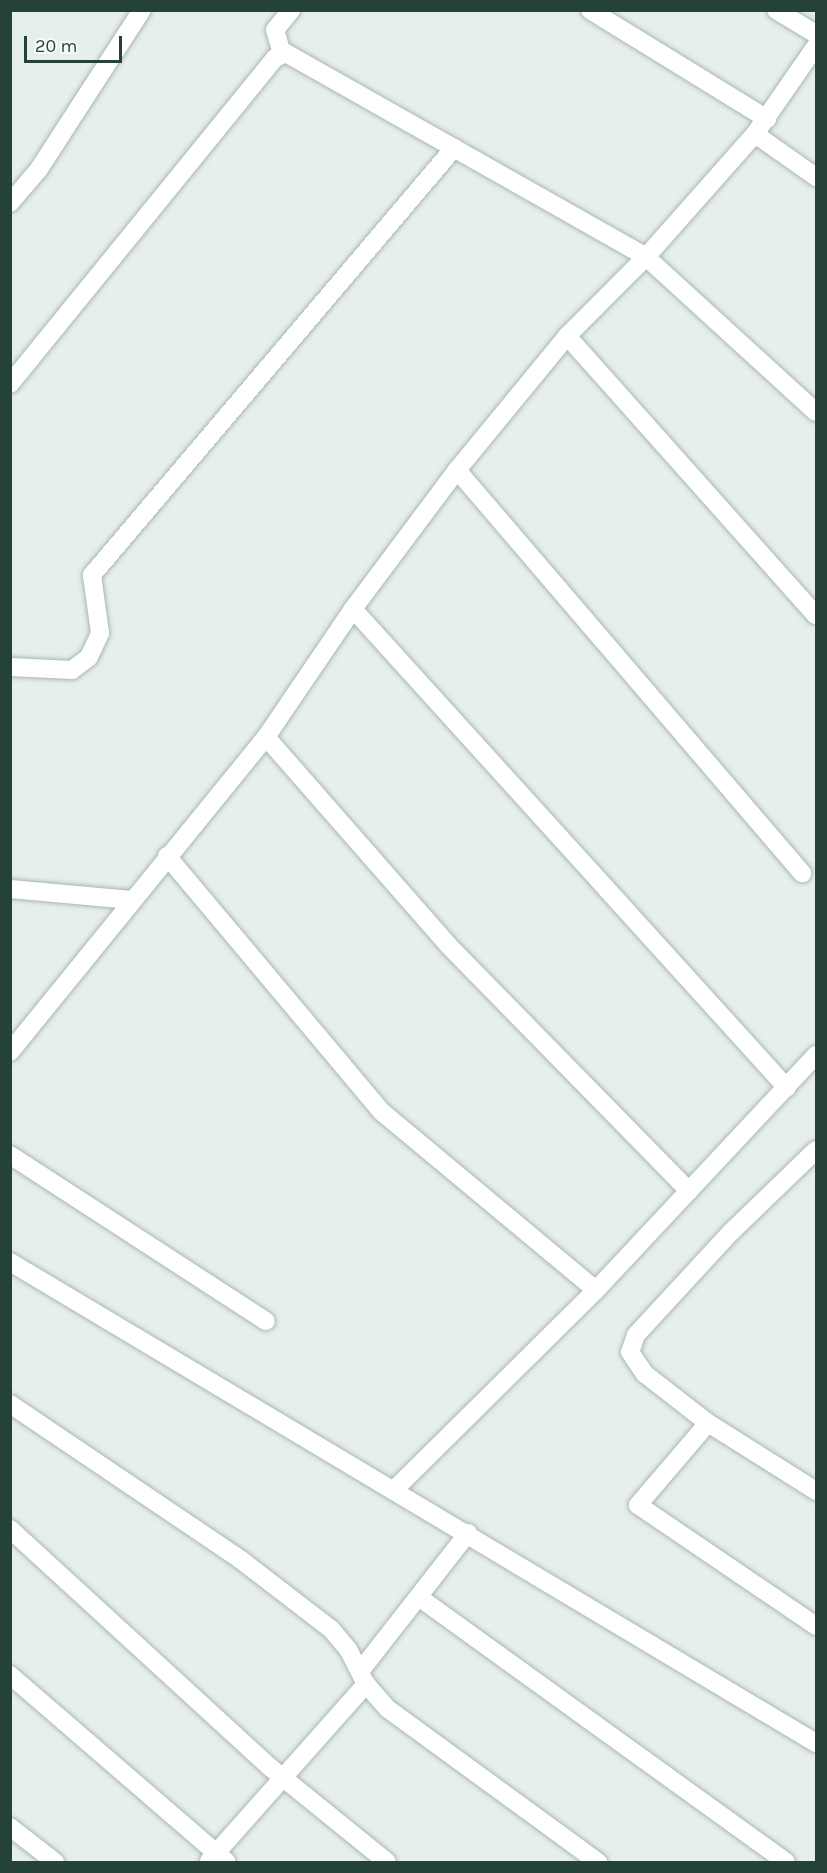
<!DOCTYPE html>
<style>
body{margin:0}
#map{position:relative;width:827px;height:1873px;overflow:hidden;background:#e6efeb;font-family:Karla,sans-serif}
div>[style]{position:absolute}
.roads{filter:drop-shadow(0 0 2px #a8b8b2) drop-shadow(0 0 2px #a8b8b2)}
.street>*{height:18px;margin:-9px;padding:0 9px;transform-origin:9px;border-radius:9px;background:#fff}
span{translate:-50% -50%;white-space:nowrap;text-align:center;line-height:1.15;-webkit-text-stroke:4.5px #f7fbf9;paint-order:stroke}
.frame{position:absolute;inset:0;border:12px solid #24423a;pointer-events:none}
.scale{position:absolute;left:24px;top:36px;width:98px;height:27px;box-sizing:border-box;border:3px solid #24423a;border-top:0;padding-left:8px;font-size:18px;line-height:21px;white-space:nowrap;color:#24423a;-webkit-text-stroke:4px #f7fbf9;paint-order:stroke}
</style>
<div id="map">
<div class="roads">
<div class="street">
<i style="left:590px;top:10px;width:208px;rotate:31.6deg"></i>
<i style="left:776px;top:10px;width:47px;rotate:31deg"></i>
<i style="left:282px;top:54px;width:25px;rotate:-106deg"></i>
<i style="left:275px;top:30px;width:26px;rotate:-51deg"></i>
<i style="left:755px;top:134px;width:75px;rotate:35.2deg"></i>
<i style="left:10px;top:203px;width:45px;rotate:-49.5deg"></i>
<i style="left:39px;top:169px;width:189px;rotate:-57.1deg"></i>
<i style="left:567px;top:336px;width:374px;rotate:48.3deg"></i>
<i style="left:10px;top:384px;width:420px;rotate:-50.9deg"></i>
<i style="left:275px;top:58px;width:12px;rotate:-24deg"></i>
<i style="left:286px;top:53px;width:414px;rotate:29.5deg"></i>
<i style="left:646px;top:257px;width:230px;rotate:42.4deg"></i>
<i style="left:457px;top:470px;width:531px;rotate:49.43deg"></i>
<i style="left:353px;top:609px;width:646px;rotate:47.82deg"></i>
<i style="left:10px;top:667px;width:62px;rotate:2.8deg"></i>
<i style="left:72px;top:670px;width:21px;rotate:-37deg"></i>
<i style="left:89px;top:657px;width:26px;rotate:-65deg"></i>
<i style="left:100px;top:633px;width:59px;rotate:-97.9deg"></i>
<i style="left:92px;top:575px;width:560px;rotate:-49.71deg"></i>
<i style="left:266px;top:737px;width:278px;rotate:48.8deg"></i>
<i style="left:449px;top:946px;width:343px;rotate:45.6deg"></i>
<i style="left:167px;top:856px;width:334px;rotate:50deg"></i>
<i style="left:382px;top:1112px;width:278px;rotate:39.8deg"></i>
<i style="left:10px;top:889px;width:122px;rotate:5.2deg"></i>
<i style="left:10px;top:1052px;width:406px;rotate:-50.9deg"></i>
<i style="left:266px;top:737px;width:155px;rotate:-55.8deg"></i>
<i style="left:353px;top:609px;width:174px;rotate:-53.2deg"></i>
<i style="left:457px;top:470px;width:173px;rotate:-50.6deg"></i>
<i style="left:567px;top:336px;width:112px;rotate:-45deg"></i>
<i style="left:646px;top:257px;width:164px;rotate:-48.5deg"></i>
<i style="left:755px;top:134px;width:107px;rotate:-55.3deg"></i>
<i style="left:816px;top:1150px;width:118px;rotate:136deg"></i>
<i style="left:731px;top:1232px;width:140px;rotate:132.7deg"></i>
<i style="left:636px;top:1335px;width:18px;rotate:109deg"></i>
<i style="left:630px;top:1352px;width:27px;rotate:56deg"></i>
<i style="left:645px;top:1374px;width:80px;rotate:37.9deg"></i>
<i style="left:708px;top:1423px;width:128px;rotate:32.2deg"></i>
<i style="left:10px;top:1155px;width:305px;rotate:33deg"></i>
<i style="left:10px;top:1262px;width:939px;rotate:30.83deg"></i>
<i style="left:10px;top:1404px;width:279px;rotate:34deg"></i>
<i style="left:241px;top:1560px;width:113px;rotate:37.5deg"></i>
<i style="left:331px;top:1629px;width:26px;rotate:50deg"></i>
<i style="left:348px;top:1649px;width:39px;rotate:63deg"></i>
<i style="left:366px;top:1684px;width:33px;rotate:49deg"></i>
<i style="left:388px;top:1709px;width:260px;rotate:36.1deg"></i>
<i style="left:708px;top:1423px;width:108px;rotate:130.5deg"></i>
<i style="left:638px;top:1505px;width:215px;rotate:34.2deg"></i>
<i style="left:395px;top:1489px;width:283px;rotate:-44.7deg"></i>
<i style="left:596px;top:1290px;width:322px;rotate:-46.9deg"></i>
<i style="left:10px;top:1529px;width:354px;rotate:42.5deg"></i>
<i style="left:271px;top:1768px;width:149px;rotate:39deg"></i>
<i style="left:420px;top:1598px;width:451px;rotate:35.8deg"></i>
<i style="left:361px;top:1670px;width:174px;rotate:-52deg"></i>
<i style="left:10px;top:1675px;width:286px;rotate:40.8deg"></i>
<i style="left:10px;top:1827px;width:57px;rotate:37.9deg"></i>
<i style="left:209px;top:1861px;width:237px;rotate:-48.4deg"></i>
</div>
</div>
<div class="frame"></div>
<div class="scale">20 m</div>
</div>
